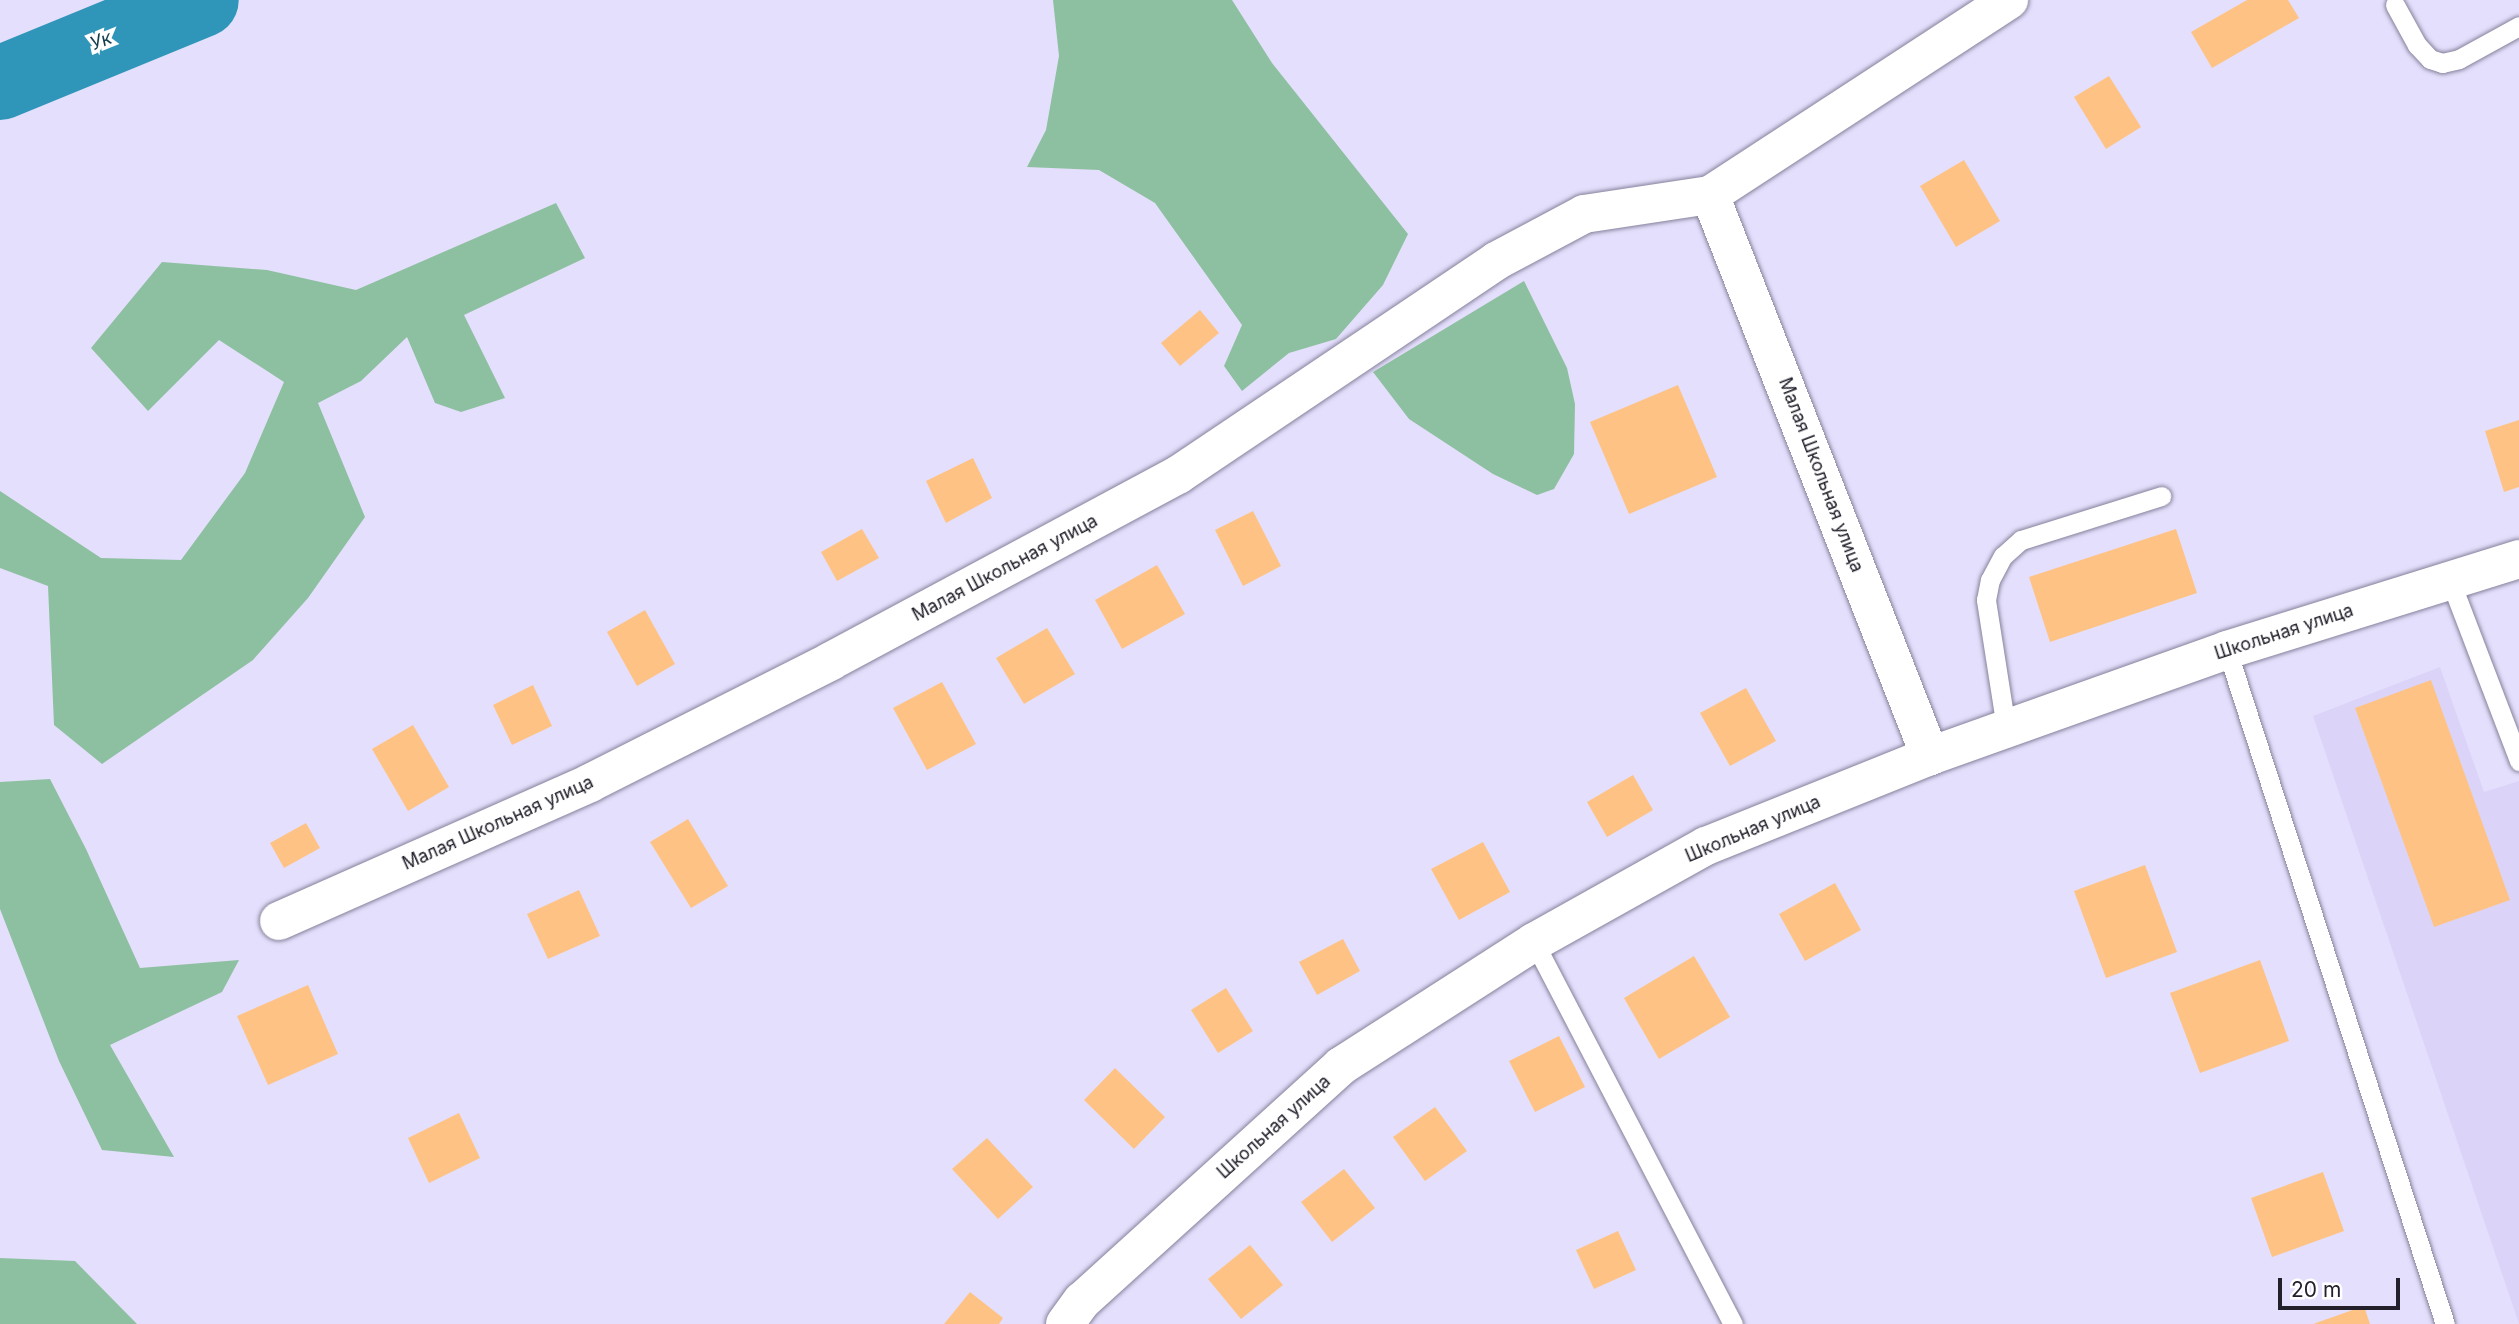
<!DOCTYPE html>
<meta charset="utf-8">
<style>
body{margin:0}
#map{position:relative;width:2519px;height:1324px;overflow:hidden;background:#e4dffc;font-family:Inter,sans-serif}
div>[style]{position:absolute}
.built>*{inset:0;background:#dbd4f8}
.green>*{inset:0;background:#8dc0a0}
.river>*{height:74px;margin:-37px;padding:0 37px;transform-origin:37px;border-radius:37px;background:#2f96b9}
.building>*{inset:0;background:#fec384}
.roads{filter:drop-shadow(0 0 2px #86819b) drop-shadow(0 0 2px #86819b)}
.lane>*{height:19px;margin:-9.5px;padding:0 9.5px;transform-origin:9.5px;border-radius:9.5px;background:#fff}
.street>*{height:38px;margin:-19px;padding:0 19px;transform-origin:19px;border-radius:19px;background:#fff}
.secondary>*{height:38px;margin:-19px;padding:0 19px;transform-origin:19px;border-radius:19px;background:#fff}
span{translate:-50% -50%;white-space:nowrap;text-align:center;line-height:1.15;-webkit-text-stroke:7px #fff;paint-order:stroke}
.street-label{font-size:18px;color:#23202b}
.water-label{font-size:19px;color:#123e4d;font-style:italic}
.scale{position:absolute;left:2278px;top:1278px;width:122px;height:32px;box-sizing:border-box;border:4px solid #23202b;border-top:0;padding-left:9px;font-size:21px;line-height:24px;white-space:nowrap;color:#23202b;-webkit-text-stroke:5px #fff;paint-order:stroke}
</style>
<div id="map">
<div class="built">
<i style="clip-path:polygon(2440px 667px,2484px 792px,2519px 781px,2519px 1324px,2313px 716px)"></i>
</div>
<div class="green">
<i style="clip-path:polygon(1053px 0,1232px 0,1272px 63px,1408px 234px,1383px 285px,1336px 339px,1289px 353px,1242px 391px,1224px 366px,1242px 325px,1155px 203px,1099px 170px,1027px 167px,1046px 130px,1059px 56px)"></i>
<i style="clip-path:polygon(556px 203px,585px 258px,464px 315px,505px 398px,461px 412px,435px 403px,407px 337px,361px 381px,318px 403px,365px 517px,308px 598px,253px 660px,102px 764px,54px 725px,48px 586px,0 568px,0 491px,101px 558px,181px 560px,245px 473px,284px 382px,219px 340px,148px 411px,91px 348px,162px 262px,267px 270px,356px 290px)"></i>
<i style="clip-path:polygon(1524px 281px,1567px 368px,1575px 404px,1574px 454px,1554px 489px,1537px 495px,1493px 474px,1409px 419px,1373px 372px)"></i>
<i style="clip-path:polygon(50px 779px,86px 849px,140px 968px,239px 960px,222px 992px,110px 1045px,174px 1157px,102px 1150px,59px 1061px,0 909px,0 782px)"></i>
<i style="clip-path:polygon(0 1258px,75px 1261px,137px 1324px,0 1324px)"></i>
</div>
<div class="river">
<i style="left:0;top:83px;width:218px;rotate:-22.3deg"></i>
</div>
<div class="building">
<i style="clip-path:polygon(2247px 0,2288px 0,2299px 18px,2212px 68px,2191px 32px)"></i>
<i style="clip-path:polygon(2109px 76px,2141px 127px,2106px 149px,2074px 97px)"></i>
<i style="clip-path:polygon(1964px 160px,2000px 221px,1956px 247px,1920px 186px)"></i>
<i style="clip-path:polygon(1200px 310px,1219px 333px,1180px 366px,1161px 343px)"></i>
<i style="clip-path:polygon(1678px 385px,1717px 477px,1629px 514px,1590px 422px)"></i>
<i style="clip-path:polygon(2519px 420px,2519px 487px,2504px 492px,2485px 431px)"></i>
<i style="clip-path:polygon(973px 458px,992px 498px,946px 523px,926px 481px)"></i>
<i style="clip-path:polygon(1253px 511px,1281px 566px,1243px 586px,1215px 530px)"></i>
<i style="clip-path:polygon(862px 529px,879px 558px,837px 581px,821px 552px)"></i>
<i style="clip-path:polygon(2176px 529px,2197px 593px,2050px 642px,2029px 577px)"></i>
<i style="clip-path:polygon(1157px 565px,1185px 614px,1122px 649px,1095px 600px)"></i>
<i style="clip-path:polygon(645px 610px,675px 664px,637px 686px,607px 632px)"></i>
<i style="clip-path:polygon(1047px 628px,1075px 674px,1024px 704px,996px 658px)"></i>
<i style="clip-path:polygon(2431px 680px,2510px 900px,2434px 927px,2355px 708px)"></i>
<i style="clip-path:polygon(942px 682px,976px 744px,927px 770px,893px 708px)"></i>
<i style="clip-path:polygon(533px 685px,552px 726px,512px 745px,493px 705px)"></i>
<i style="clip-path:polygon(1746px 688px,1776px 741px,1730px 766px,1700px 713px)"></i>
<i style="clip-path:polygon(413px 725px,449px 787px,408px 811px,372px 749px)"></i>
<i style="clip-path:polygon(1633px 775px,1653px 810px,1607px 837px,1587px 802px)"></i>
<i style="clip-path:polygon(688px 819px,728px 886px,691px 908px,650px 842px)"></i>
<i style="clip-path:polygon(306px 823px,320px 848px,284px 868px,270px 843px)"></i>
<i style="clip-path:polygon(1483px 842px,1510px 892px,1459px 920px,1431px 869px)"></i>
<i style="clip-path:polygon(2145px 865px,2177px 952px,2106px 978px,2074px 891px)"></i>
<i style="clip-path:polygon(1835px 883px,1861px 930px,1805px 961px,1779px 914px)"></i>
<i style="clip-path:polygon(579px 890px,600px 936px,548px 959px,527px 914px)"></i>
<i style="clip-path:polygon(1343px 939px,1360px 971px,1317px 995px,1299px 962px)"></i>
<i style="clip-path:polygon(1694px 956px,1730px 1017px,1659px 1059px,1624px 998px)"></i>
<i style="clip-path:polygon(2260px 960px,2289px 1041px,2200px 1073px,2170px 993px)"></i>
<i style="clip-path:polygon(308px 985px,338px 1054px,268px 1085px,237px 1016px)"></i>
<i style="clip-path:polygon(1226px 988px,1253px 1031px,1218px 1053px,1191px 1010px)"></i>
<i style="clip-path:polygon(1559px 1036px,1585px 1087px,1535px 1112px,1509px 1061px)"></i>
<i style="clip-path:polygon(1115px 1068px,1165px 1117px,1134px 1149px,1084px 1100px)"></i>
<i style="clip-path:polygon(1435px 1107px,1467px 1151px,1425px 1181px,1393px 1137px)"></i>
<i style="clip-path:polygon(459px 1113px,480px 1158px,429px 1183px,408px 1138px)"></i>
<i style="clip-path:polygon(987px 1138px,1033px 1187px,998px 1219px,952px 1169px)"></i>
<i style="clip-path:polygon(1344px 1169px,1375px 1208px,1332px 1242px,1301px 1202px)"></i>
<i style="clip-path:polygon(2323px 1172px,2344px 1231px,2272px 1257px,2251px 1198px)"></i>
<i style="clip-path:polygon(1618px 1231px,1636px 1270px,1594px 1289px,1576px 1250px)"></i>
<i style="clip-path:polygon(1250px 1245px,1283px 1285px,1241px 1319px,1208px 1279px)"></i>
<i style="clip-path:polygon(970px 1292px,1003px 1318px,999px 1324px,944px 1324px)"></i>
<i style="clip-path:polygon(2364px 1306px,2370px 1324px,2313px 1324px)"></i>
</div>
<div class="roads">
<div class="lane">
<i style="left:2395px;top:5px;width:46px;rotate:61.2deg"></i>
<i style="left:2417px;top:45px;width:19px;rotate:47deg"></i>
<i style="left:2430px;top:59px;width:13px;rotate:18deg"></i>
<i style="left:2442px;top:63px;width:17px;rotate:-13deg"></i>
<i style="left:2459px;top:59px;width:68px;rotate:-28.8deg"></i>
<i style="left:2450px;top:580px;width:194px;rotate:69.1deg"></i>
<i style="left:2227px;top:650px;width:708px;rotate:72.08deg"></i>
<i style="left:2006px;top:728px;width:130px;rotate:-98.9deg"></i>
<i style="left:1986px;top:600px;width:20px;rotate:-79deg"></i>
<i style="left:1990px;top:580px;width:27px;rotate:-62deg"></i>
<i style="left:2003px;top:556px;width:24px;rotate:-42deg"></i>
<i style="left:2021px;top:540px;width:147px;rotate:-17.4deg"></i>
<i style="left:1534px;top:942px;width:431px;rotate:62.5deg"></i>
</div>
<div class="street">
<i style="left:1710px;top:195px;width:603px;rotate:68.59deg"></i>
<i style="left:279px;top:921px;width:340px;rotate:-23.9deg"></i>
<i style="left:590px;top:783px;width:270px;rotate:-26.8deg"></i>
<i style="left:831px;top:661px;width:394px;rotate:-28.2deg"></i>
<i style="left:1178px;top:475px;width:383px;rotate:-33.9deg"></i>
<i style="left:1496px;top:261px;width:100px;rotate:-28.1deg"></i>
<i style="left:1584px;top:214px;width:127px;rotate:-8.6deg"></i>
<i style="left:1710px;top:195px;width:357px;rotate:-33.1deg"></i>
</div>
<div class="secondary">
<i style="left:1065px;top:1324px;width:29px;rotate:-54deg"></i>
<i style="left:1082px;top:1301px;width:350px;rotate:-42.2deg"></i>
<i style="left:1341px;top:1066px;width:229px;rotate:-32.7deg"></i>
<i style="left:1534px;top:942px;width:197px;rotate:-29.2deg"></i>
<i style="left:1706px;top:846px;width:241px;rotate:-21.9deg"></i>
<i style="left:1930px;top:756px;width:315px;rotate:-19.6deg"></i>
<i style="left:2227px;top:650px;width:306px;rotate:-17.3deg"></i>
</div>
</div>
<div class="street-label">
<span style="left:1821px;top:475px;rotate:69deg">Малая Школьная улица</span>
<span style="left:1005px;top:568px;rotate:-28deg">Малая Школьная улица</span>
<span style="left:2284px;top:632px;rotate:-18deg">Школьная улица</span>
<span style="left:498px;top:823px;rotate:-24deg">Малая Школьная улица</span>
<span style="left:1753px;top:829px;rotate:-23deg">Школьная улица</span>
<span style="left:1274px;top:1127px;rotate:-42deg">Школьная улица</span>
</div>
<div class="water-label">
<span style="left:101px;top:41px;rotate:-22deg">Ук</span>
</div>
<div class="scale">20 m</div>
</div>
